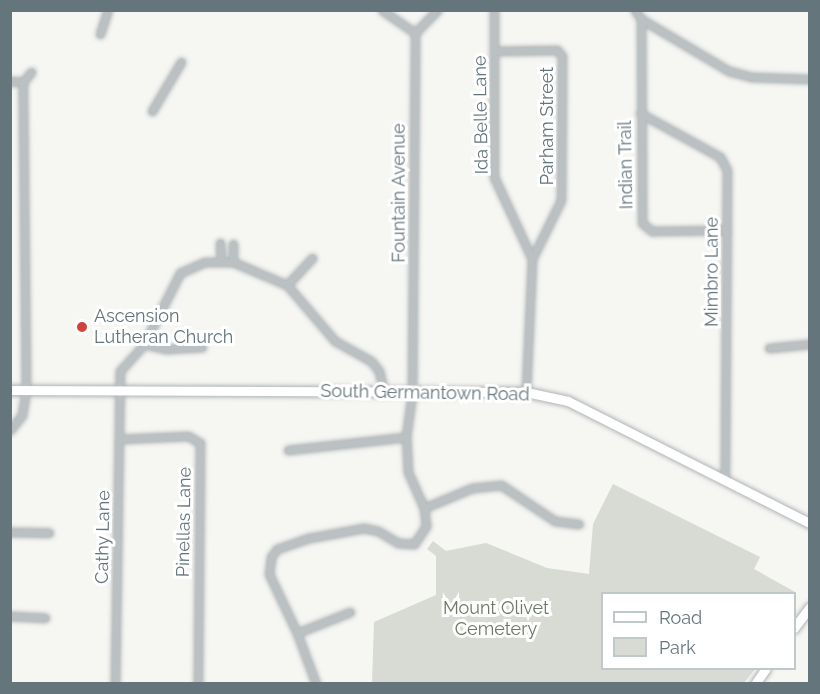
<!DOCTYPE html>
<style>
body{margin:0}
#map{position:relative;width:820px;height:694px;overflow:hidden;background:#f6f6f3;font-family:Raleway,sans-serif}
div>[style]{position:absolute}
.green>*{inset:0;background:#d7dbd3}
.roads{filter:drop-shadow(0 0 2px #afb5b7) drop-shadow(0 0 2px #afb5b7)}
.minor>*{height:7px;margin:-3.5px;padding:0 3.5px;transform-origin:3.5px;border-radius:3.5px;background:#bbc1c3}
.major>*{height:9px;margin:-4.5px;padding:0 4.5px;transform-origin:4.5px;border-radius:4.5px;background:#fff}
.dots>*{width:16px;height:16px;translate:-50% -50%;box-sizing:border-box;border:3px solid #fff;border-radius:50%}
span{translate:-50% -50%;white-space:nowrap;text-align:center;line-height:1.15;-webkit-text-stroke:6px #fff;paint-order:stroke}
.street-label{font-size:18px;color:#64757b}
.poi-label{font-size:18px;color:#64757b}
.left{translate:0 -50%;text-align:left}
.park-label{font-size:18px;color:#6d7966}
.frame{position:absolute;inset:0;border:12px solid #64757b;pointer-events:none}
.legend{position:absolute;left:601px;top:592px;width:195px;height:78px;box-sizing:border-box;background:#fff;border:2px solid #c1c8ca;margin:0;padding:8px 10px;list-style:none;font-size:18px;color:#64757b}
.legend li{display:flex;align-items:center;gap:12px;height:30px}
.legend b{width:30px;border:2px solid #c1c8ca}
</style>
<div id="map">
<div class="green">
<i style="clip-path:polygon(613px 484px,760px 557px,754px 569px,795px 592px,602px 594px,602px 668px,755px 669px,744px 683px,372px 683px,374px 622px,436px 595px,436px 556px,427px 549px,433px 541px,446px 551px,486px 543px,547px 568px,589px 574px,593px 524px)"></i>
</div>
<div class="roads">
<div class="minor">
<i style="left:494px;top:10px;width:167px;rotate:90deg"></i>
<i style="left:494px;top:177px;width:90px;rotate:65.1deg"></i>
<i style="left:532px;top:259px;width:133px;rotate:92.6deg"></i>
<i style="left:635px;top:10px;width:11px;rotate:56deg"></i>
<i style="left:641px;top:19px;width:102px;rotate:30.6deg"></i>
<i style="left:729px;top:71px;width:24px;rotate:15deg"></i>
<i style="left:752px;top:77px;width:58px;rotate:2deg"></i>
<i style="left:641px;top:19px;width:204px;rotate:89.7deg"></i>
<i style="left:642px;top:223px;width:13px;rotate:39deg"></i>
<i style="left:652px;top:231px;width:75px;rotate:-0.8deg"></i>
<i style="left:415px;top:33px;width:32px;rotate:-46deg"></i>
<i style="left:100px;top:34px;width:25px;rotate:-72deg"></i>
<i style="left:494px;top:51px;width:63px;rotate:-0.9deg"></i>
<i style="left:557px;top:50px;width:8px;rotate:50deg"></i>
<i style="left:562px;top:56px;width:144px;rotate:90.4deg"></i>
<i style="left:561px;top:200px;width:66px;rotate:116.2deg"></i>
<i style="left:10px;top:81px;width:13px;rotate:4deg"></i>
<i style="left:23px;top:82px;width:13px;rotate:-51deg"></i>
<i style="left:152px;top:111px;width:57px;rotate:-59.4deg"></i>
<i style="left:640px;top:113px;width:91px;rotate:28.8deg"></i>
<i style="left:720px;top:157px;width:15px;rotate:62deg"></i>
<i style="left:727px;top:170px;width:310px;rotate:90.4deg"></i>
<i style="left:220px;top:243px;width:19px;rotate:87deg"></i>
<i style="left:233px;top:244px;width:18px;rotate:90deg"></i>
<i style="left:287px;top:285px;width:37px;rotate:-47deg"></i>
<i style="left:144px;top:344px;width:23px;rotate:13deg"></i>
<i style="left:166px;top:349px;width:36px;rotate:-3deg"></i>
<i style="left:769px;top:348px;width:41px;rotate:-5.6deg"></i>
<i style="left:10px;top:430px;width:19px;rotate:-51deg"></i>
<i style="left:22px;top:415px;width:25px;rotate:-81deg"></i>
<i style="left:26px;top:390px;width:308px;rotate:-90.6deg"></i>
<i style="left:120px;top:439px;width:68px;rotate:-2.5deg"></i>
<i style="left:188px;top:436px;width:14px;rotate:30deg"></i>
<i style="left:200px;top:443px;width:241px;rotate:90.5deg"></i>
<i style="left:288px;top:450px;width:119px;rotate:-6.3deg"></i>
<i style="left:424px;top:508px;width:52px;rotate:-22.6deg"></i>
<i style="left:472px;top:488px;width:29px;rotate:-6deg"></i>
<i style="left:501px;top:485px;width:65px;rotate:33.7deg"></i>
<i style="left:555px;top:521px;width:24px;rotate:7deg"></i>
<i style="left:10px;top:532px;width:39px;rotate:1deg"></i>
<i style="left:10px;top:616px;width:35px;rotate:3deg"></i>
<i style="left:297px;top:633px;width:57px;rotate:-21.6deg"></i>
<i style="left:115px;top:684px;width:313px;rotate:-89.1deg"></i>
<i style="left:120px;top:371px;width:36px;rotate:-48deg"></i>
<i style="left:144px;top:344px;width:80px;rotate:-63.1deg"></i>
<i style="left:180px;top:273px;width:27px;rotate:-24deg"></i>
<i style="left:205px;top:262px;width:28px"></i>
<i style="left:233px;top:262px;width:59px;rotate:23.1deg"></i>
<i style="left:287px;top:285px;width:74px;rotate:49.4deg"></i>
<i style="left:335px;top:341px;width:41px;rotate:29.1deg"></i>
<i style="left:371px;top:361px;width:13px;rotate:51deg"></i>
<i style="left:379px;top:371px;width:23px;rotate:77deg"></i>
<i style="left:316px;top:684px;width:54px;rotate:-110.4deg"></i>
<i style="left:297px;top:633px;width:65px;rotate:-115.4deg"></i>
<i style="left:269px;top:574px;width:17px;rotate:-83deg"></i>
<i style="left:271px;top:557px;width:10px;rotate:-53deg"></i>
<i style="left:277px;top:549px;width:34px;rotate:-19deg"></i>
<i style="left:309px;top:538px;width:56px;rotate:-10.3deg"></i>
<i style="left:364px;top:528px;width:14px;rotate:12deg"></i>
<i style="left:378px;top:531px;width:23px;rotate:31deg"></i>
<i style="left:398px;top:543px;width:16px;rotate:4deg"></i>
<i style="left:414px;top:544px;width:22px;rotate:-56deg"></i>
<i style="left:426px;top:526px;width:18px;rotate:-96deg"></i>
<i style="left:424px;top:508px;width:39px;rotate:-114deg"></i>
<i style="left:408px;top:472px;width:35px;rotate:-93deg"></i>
<i style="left:406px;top:437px;width:44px;rotate:-82.2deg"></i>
<i style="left:412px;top:393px;width:360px;rotate:-89.5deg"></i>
<i style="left:415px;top:33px;width:40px;rotate:-145.1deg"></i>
</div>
<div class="major">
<i style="left:10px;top:390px;width:516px;rotate:0.22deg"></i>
<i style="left:526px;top:392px;width:43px;rotate:12.1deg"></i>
<i style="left:568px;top:401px;width:271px;rotate:26.8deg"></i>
<i style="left:794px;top:628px;width:26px;rotate:-53deg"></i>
<i style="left:755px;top:684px;width:19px;rotate:-55deg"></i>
</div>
</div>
<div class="dots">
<i style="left:82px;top:327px;background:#d14238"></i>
</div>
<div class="street-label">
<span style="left:481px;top:115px;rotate:-91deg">Ida Belle Lane</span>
<span style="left:547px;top:126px;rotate:-90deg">Parham Street</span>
<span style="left:626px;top:165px;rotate:-91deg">Indian Trail</span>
<span style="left:399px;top:193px;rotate:-90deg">Fountain Avenue</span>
<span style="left:712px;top:272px;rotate:-90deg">Mimbro Lane</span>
<span style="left:425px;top:393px;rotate:1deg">South Germantown Road</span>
<span style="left:184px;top:522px;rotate:-89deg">Pinellas Lane</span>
<span style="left:103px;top:537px;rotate:-89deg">Cathy Lane</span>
</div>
<div class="poi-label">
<span class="left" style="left:94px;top:327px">Ascension<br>Lutheran Church</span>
</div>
<div class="park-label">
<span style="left:496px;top:619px">Mount Olivet<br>Cemetery</span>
</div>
<div class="frame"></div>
<ul class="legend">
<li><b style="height:8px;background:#fff"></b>Road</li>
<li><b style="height:16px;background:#d7dbd3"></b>Park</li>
</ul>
</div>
